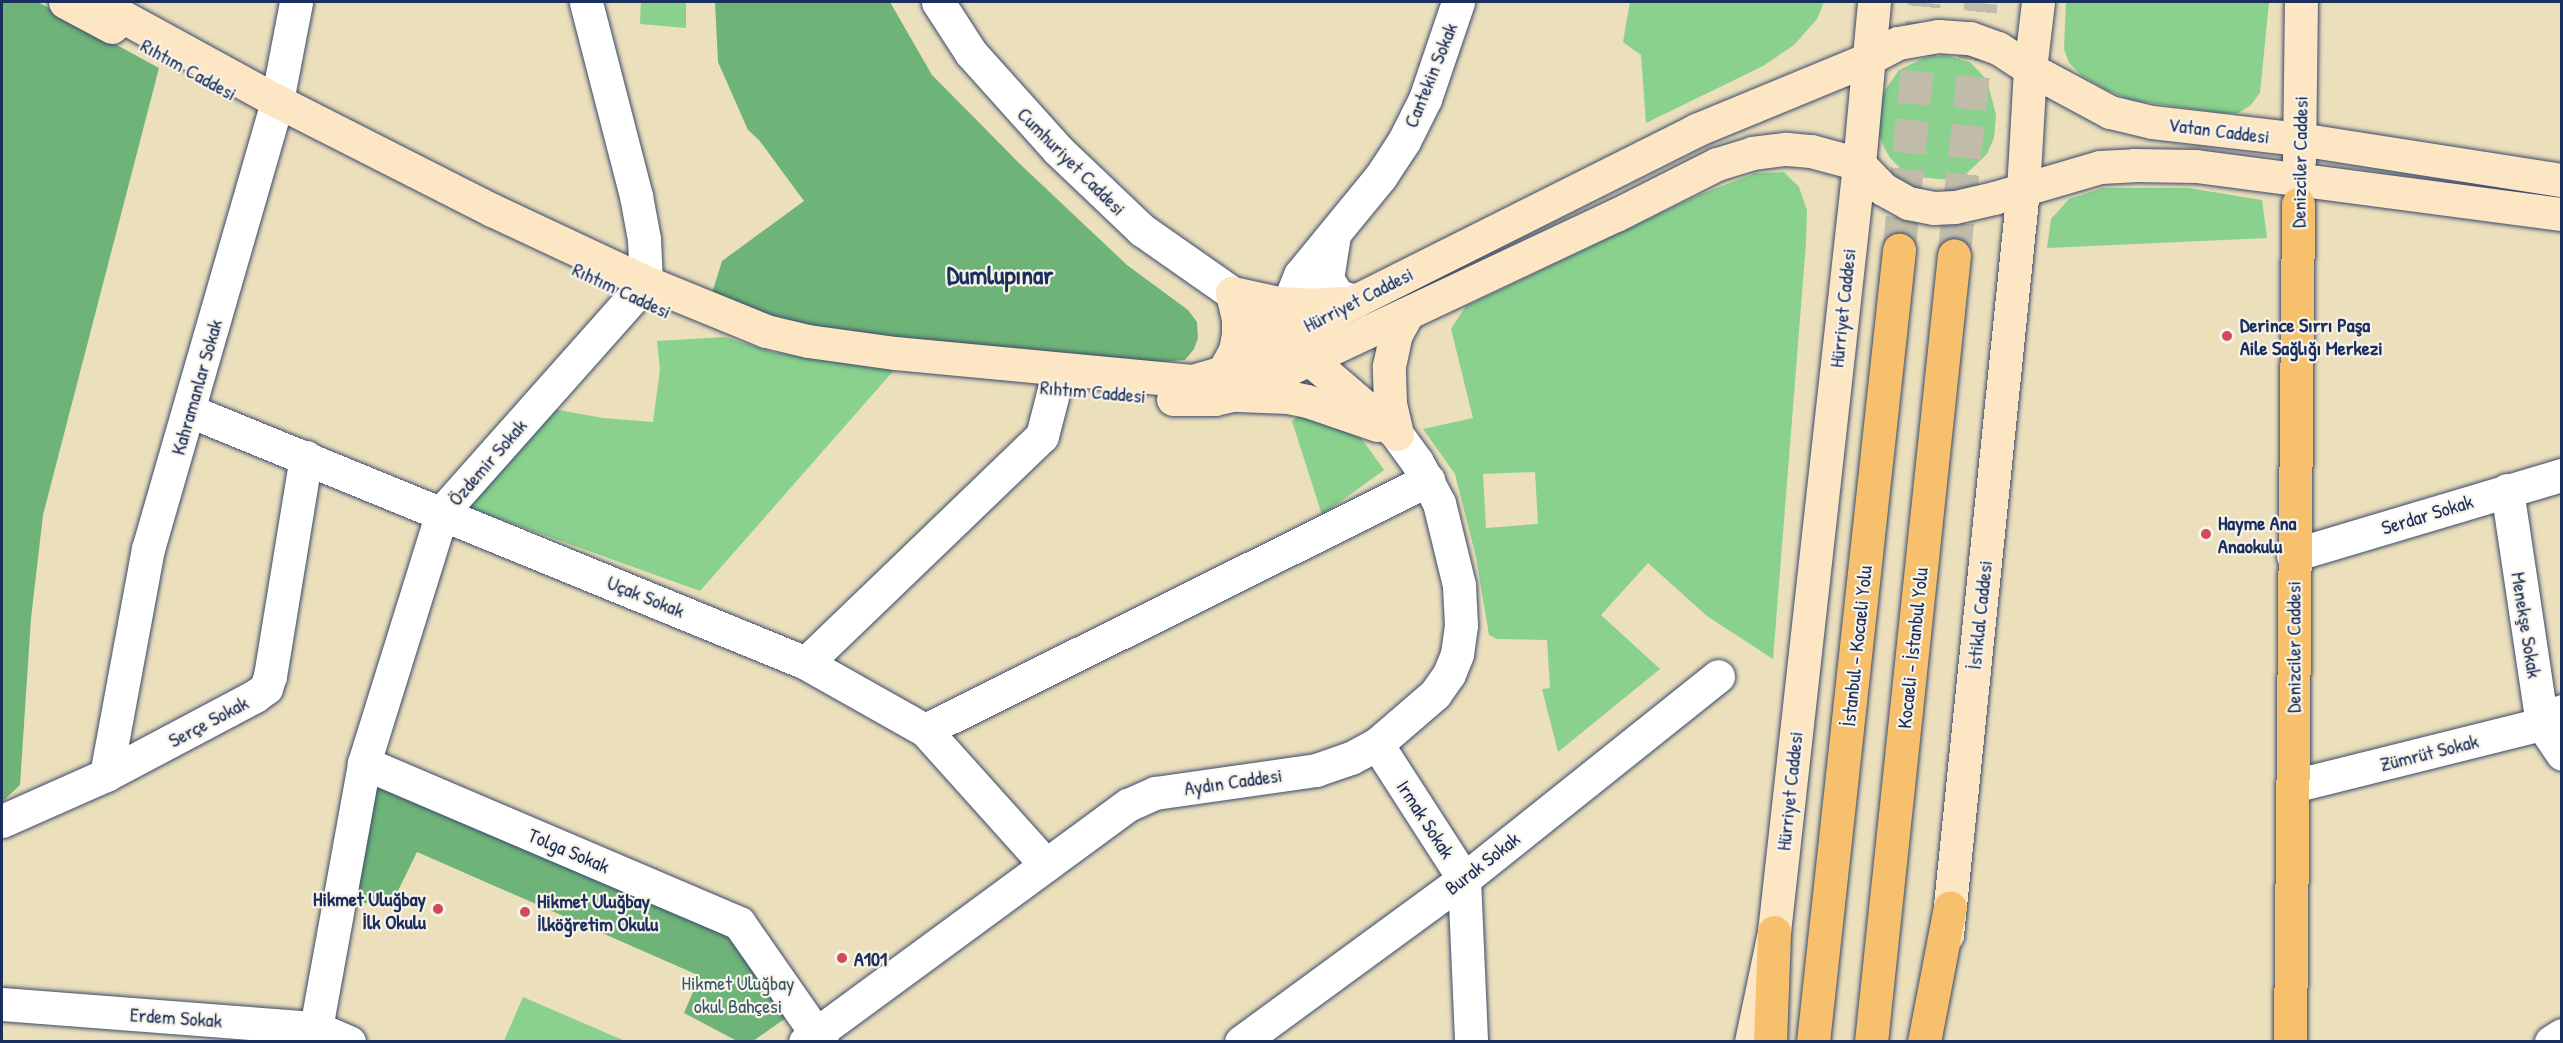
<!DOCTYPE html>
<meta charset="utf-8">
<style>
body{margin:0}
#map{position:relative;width:2563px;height:1043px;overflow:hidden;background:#ebdfbc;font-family:"Patrick Hand",sans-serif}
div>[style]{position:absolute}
.green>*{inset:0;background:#89d18d}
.forest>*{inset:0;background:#6eb378}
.trunk-tunnel>*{height:33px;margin-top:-16.5px;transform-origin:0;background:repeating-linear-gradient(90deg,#c1bca9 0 33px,transparent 0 49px)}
.roads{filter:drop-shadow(0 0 2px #3a496c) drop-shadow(0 0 2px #3a496c)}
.minor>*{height:33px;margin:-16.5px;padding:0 16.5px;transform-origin:16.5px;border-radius:16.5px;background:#fff}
.tertiary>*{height:33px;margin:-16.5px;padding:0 16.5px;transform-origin:16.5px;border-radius:16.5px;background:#fff}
.secondary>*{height:33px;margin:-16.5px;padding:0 16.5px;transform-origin:16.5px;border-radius:16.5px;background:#fce6c4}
.primary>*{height:33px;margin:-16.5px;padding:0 16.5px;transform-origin:16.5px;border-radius:16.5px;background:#f7c06c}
.trunk>*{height:33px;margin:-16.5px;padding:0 16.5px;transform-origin:16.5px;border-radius:16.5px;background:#f7c06c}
.dots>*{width:16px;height:16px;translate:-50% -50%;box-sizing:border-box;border:3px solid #f7f3e8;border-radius:50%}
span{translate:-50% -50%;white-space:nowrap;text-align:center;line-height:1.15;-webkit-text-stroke:4.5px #f7f3e8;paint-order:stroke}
.street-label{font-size:20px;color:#1b2f5e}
.poi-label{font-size:20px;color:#1b2f5e;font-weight:700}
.left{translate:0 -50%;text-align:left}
.right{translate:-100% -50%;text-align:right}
.park-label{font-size:20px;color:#36586a}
.district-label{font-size:26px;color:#1b2f5e;font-weight:700}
.frame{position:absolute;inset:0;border:3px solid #1b2f5e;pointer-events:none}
</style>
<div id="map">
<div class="green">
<i style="clip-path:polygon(641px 2px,686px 2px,686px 28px,640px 24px)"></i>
<i style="clip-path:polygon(1630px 2px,1824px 2px,1817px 19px,1794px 45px,1763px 66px,1646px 123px,1641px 55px,1623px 42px)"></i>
<i style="clip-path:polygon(2066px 2px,2269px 2px,2260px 93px,2250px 106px,2238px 113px,2221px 113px,2131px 100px,2107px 90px,2082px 76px,2069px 63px,2064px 49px)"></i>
<i style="clip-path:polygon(1945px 55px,1970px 62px,1987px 80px,1996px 115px,1994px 138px,1987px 154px,1966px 174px,1952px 180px,1917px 177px,1902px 170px,1890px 158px,1884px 147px,1878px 132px,1876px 111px,1885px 90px,1899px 70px,1924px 58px)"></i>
<i style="clip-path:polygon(evenodd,1784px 172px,1799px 187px,1807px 210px,1806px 243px,1773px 659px,1707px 616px,1648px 563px,1601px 615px,1660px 669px,1558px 752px,1542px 689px,1550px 688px,1547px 640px,1497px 639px,1489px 635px,1476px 557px,1455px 474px,1423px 429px,1473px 418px,1451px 329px,1466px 306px,1701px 194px,1756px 173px,1784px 172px,1535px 472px,1538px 524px,1486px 528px,1483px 474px,1535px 472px)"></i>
<i style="clip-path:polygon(2103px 188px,2188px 188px,2262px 200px,2267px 238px,2047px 248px,2051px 219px,2069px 199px)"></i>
<i style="clip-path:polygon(725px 337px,772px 352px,895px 369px,700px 591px,461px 505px,553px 409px,603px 418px,653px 422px,660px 370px,657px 341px)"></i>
<i style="clip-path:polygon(1303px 412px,1332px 421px,1361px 438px,1384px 470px,1322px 515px,1292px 421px)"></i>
<i style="clip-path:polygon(523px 997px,625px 1041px,504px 1041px)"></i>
</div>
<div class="forest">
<i style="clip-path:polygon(2px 2px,38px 2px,159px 68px,43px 515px,31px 618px,20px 785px,2px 802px)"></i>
<i style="clip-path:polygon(715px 2px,890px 2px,932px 75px,1021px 165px,1127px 265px,1188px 310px,1197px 322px,1198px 338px,1194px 349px,1185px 360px,1059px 370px,707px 309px,722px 261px,804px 201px,759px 140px,748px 130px,718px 62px)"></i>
<i style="clip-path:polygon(364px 763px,739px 923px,800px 1008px,753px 1041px,737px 1041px,684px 1013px,700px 976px,417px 852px,391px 905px,339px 901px)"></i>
</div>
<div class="trunk-tunnel">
<i style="left:1899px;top:250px;width:249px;rotate:-84.2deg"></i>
<i style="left:1954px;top:255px;width:254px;rotate:-83.9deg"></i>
</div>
<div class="roads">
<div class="minor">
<i style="left:1334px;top:235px;width:45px;rotate:99deg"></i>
<i style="left:1327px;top:279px;width:20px;rotate:57deg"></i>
<i style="left:1338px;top:296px;width:18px;rotate:16deg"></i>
<i style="left:1284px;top:329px;width:17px;rotate:-87deg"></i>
<i style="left:1285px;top:312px;width:40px;rotate:-68deg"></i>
<i style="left:1300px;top:275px;width:128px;rotate:-50.7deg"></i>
<i style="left:1381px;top:176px;width:42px;rotate:-56.7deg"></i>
<i style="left:1404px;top:141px;width:47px;rotate:-63.4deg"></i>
<i style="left:1425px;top:99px;width:102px;rotate:-71.2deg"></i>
<i style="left:190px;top:411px;width:666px;rotate:22.25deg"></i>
<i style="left:806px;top:663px;width:137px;rotate:29.4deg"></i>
<i style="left:925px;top:730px;width:181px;rotate:48.1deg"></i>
<i style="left:2507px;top:490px;width:237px;rotate:81.5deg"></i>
<i style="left:2542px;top:724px;width:36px;rotate:56deg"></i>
<i style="left:2293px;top:555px;width:281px;rotate:-16.6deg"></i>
<i style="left:806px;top:663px;width:327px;rotate:-43.9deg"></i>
<i style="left:1042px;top:436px;width:68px;rotate:-75.6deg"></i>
<i style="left:925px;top:730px;width:562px;rotate:-26.43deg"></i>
<i style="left:1377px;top:744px;width:161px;rotate:57.2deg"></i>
<i style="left:1464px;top:879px;width:163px;rotate:87.5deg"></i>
<i style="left:364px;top:763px;width:408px;rotate:23.1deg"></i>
<i style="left:739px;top:923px;width:145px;rotate:55.1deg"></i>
<i style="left:106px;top:775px;width:230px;rotate:-79.5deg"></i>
<i style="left:148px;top:549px;width:466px;rotate:-73.9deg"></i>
<i style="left:277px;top:101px;width:101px;rotate:-79.1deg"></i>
<i style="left:2293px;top:786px;width:257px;rotate:-14deg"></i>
<i style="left:2542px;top:724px;width:24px;rotate:-33deg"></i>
<i style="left:2px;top:821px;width:114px;rotate:-23.9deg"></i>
<i style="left:106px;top:775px;width:169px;rotate:-27.9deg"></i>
<i style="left:255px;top:696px;width:14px;rotate:-36deg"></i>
<i style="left:266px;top:688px;width:13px;rotate:-72deg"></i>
<i style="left:270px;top:676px;width:222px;rotate:-80.7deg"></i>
<i style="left:2px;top:1004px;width:315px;rotate:4.4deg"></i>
<i style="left:316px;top:1028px;width:36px;rotate:23deg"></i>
<i style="left:316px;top:1028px;width:269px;rotate:-79.7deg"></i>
<i style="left:364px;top:763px;width:263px;rotate:-72.7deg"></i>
<i style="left:442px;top:512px;width:307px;rotate:-48.4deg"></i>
<i style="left:646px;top:282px;width:43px;rotate:-92.7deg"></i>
<i style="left:644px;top:239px;width:44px;rotate:-100.5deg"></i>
<i style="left:636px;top:196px;width:200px;rotate:-104.5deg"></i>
<i style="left:1241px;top:1042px;width:276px;rotate:-36.2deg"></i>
<i style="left:1464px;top:879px;width:325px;rotate:-38.6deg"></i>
<i style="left:2551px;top:1042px;width:13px;rotate:-32deg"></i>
</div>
<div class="tertiary">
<i style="left:938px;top:2px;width:61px;rotate:57.1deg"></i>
<i style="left:971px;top:53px;width:130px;rotate:48.1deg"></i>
<i style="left:1058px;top:150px;width:116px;rotate:43.6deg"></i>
<i style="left:1142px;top:230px;width:110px;rotate:35deg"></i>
<i style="left:805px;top:1042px;width:401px;rotate:-36.3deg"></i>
<i style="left:1128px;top:805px;width:30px;rotate:-24deg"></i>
<i style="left:1155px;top:793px;width:163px;rotate:-8.1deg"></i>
<i style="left:1316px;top:770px;width:37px;rotate:-19deg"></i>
<i style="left:1351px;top:758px;width:30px;rotate:-28deg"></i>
<i style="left:1377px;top:744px;width:77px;rotate:-40.8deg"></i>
<i style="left:1435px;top:694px;width:24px;rotate:-55deg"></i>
<i style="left:1449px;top:674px;width:22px;rotate:-68deg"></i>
<i style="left:1457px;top:654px;width:29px;rotate:-82deg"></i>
<i style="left:1461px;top:625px;width:40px;rotate:-92.9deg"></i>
<i style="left:1459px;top:585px;width:84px;rotate:-103.7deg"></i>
<i style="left:1439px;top:503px;width:47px;rotate:-118.2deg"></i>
<i style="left:1417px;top:462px;width:34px;rotate:-126deg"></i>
</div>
<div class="secondary">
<i style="left:65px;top:2px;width:53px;rotate:28deg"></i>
<i style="left:96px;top:2px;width:206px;rotate:28.7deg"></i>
<i style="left:277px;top:101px;width:241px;rotate:26.9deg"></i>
<i style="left:492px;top:210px;width:170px;rotate:25.1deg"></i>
<i style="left:646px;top:282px;width:130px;rotate:22.2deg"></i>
<i style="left:766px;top:331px;width:43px;rotate:13.4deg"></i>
<i style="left:808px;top:341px;width:88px;rotate:7.9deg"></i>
<i style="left:895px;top:353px;width:298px;rotate:5.4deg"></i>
<i style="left:1192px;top:381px;width:32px;rotate:-16deg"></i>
<i style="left:1223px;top:372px;width:72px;rotate:-30.1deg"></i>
<i style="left:1285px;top:336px;width:460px;rotate:-26.6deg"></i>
<i style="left:1696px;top:130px;width:186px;rotate:-22.4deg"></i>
<i style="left:1868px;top:59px;width:34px;rotate:-28deg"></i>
<i style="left:1898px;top:43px;width:41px;rotate:-9.9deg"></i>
<i style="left:1938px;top:36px;width:32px;rotate:4deg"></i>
<i style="left:1970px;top:38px;width:30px;rotate:20deg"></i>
<i style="left:1998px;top:48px;width:38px;rotate:33deg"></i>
<i style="left:2030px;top:69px;width:120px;rotate:93.3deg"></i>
<i style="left:2023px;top:189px;width:750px;rotate:95.82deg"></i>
<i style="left:2038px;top:2px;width:67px;rotate:96.8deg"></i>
<i style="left:2030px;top:69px;width:91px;rotate:28.3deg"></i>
<i style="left:2110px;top:112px;width:43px;rotate:13.4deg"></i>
<i style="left:2152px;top:122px;width:148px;rotate:6.6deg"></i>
<i style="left:2299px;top:139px;width:266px;rotate:8.9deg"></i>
<i style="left:2299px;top:160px;width:158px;rotate:-89.3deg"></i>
<i style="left:1859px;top:164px;width:35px;rotate:46deg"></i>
<i style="left:1883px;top:189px;width:29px;rotate:29deg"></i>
<i style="left:1908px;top:203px;width:26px;rotate:11deg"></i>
<i style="left:1934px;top:208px;width:21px;rotate:-3deg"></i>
<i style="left:1955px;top:207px;width:40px;rotate:-13deg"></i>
<i style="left:1994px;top:198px;width:110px;rotate:-16.3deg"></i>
<i style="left:2100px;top:167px;width:34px;rotate:-3deg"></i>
<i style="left:2134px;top:165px;width:62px;rotate:0.9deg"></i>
<i style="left:2196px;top:166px;width:369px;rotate:7.5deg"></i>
<i style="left:1232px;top:293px;width:217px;rotate:40.5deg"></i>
<i style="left:1238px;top:294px;width:42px;rotate:12.4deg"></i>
<i style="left:1279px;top:303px;width:33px;rotate:3deg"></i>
<i style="left:1312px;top:305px;width:29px;rotate:-4deg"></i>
<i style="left:1223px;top:372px;width:25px;rotate:-61deg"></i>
<i style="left:1235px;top:350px;width:15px;rotate:-79deg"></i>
<i style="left:1238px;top:335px;width:16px;rotate:-90deg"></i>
<i style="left:1238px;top:319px;width:27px;rotate:-103deg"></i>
<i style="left:1238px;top:395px;width:50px;rotate:2.3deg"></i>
<i style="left:1288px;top:397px;width:19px;rotate:12deg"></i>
<i style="left:1307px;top:401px;width:74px;rotate:18.9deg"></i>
<i style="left:1173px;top:399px;width:42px"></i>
<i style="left:1215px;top:399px;width:18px;rotate:-13deg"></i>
<i style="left:1233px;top:395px;width:423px;rotate:-25.2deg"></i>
<i style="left:1616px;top:215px;width:113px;rotate:-26.8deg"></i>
<i style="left:1717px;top:164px;width:37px;rotate:-17deg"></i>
<i style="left:1752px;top:153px;width:35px;rotate:-7deg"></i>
<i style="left:1787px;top:149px;width:24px;rotate:5deg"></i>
<i style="left:1811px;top:151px;width:50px;rotate:15.2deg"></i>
<i style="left:1397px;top:434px;width:32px;rotate:-103deg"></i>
<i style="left:1390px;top:403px;width:37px;rotate:-92deg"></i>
<i style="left:1389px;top:366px;width:33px;rotate:-78deg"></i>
<i style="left:1396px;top:334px;width:23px;rotate:-61deg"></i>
<i style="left:1751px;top:1042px;width:112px;rotate:-78.2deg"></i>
<i style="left:1774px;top:932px;width:773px;rotate:-83.68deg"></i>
<i style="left:1859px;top:164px;width:163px;rotate:-84.7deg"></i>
</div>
<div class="primary">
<i style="left:2290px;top:1042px;width:838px;rotate:-89.45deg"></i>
</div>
<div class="trunk">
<i style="left:1770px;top:1042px;width:110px;rotate:-87.9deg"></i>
<i style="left:1813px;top:1042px;width:797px;rotate:-83.8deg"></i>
<i style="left:1871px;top:1042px;width:791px;rotate:-83.98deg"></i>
<i style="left:1924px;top:1042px;width:137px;rotate:-79.1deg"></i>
</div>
</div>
<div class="dots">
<i style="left:2227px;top:336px;background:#d1495b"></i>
<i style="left:2206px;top:534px;background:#d1495b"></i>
<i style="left:438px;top:909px;background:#d1495b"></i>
<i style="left:525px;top:912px;background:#d1495b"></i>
<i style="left:842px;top:958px;background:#d1495b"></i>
</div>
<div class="street-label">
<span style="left:189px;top:69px;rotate:29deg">Rıhtım Caddesi</span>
<span style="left:1430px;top:75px;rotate:-68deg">Cantekin Sokak</span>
<span style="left:2219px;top:130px;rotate:7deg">Vatan Caddesi</span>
<span style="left:1072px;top:161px;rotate:45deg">Cumhuriyet Caddesi</span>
<span style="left:2299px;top:162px;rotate:-89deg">Denizciler Caddesi</span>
<span style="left:622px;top:290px;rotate:25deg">Rıhtım Caddesi</span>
<span style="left:1358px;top:299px;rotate:-27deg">Hürriyet Caddesi</span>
<span style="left:1842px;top:308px;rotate:-84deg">Hürriyet Caddesi</span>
<span style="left:196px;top:387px;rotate:-74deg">Kahramanlar Sokak</span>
<span style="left:1093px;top:391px;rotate:5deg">Rıhtım Caddesi</span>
<span style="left:487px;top:462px;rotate:-49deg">Özdemir Sokak</span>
<span style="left:2427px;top:514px;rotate:-17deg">Serdar Sokak</span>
<span style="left:646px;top:596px;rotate:22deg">Uçak Sokak</span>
<span style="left:1979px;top:615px;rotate:-84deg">İstiklal Caddesi</span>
<span style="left:2527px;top:625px;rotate:81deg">Menekşe Sokak</span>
<span style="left:1856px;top:646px;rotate:-84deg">İstanbul - Kocaeli Yolu</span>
<span style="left:2293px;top:647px;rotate:-90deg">Denizciler Caddesi</span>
<span style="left:1912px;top:648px;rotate:-84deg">Kocaeli - İstanbul Yolu</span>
<span style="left:208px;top:721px;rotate:-28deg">Serçe Sokak</span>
<span style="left:2429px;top:752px;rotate:-14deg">Zümrüt Sokak</span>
<span style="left:1233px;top:781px;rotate:-8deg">Aydın Caddesi</span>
<span style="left:1789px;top:791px;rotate:-84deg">Hürriyet Caddesi</span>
<span style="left:1426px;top:819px;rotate:57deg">Irmak Sokak</span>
<span style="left:569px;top:850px;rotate:23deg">Tolga Sokak</span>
<span style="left:1482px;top:863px;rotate:-38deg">Burak Sokak</span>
<span style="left:176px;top:1017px;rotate:4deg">Erdem Sokak</span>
</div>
<div class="poi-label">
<span class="left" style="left:2240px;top:336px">Derince Sırrı Paşa<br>Aile Sağlığı Merkezi</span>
<span class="left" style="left:2218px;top:534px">Hayme Ana<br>Anaokulu</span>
<span class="right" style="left:426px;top:910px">Hikmet Uluğbay<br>İlk Okulu</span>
<span class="left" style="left:537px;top:912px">Hikmet Uluğbay<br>İlköğretim Okulu</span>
<span class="left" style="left:854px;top:958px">A101</span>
</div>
<div class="park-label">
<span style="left:738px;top:994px">Hikmet Uluğbay<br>okul Bahçesi</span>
</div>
<div class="district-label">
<span style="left:1000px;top:275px">Dumlupınar</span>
</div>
<div class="frame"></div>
</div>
